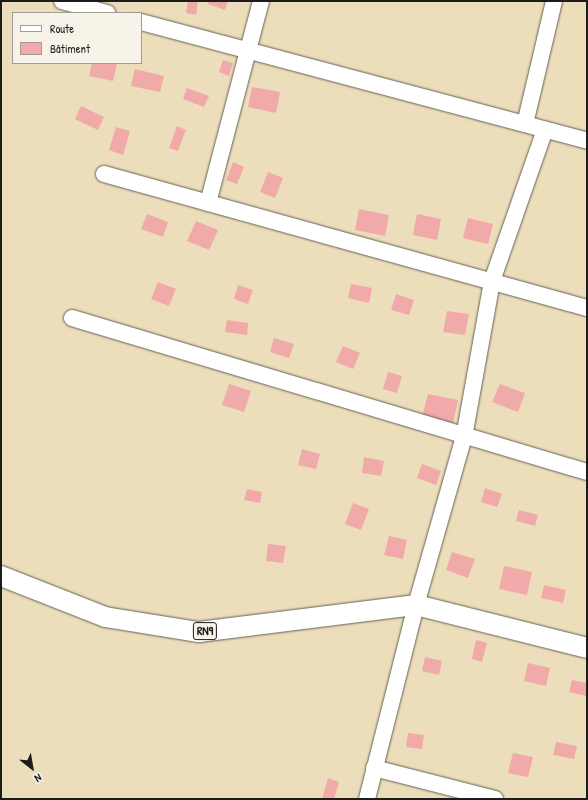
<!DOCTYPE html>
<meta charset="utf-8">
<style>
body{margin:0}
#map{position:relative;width:588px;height:800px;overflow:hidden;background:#eddebb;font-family:"Patrick Hand",sans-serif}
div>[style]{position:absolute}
.building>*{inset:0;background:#efaaa9}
.roads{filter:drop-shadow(0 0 1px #656054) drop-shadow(0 0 1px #656054)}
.minor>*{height:16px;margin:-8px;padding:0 8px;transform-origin:8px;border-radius:8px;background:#fff}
.major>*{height:20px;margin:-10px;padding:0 10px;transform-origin:10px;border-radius:10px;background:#fff}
span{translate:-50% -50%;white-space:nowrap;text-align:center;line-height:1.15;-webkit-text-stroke:3.5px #f7f3e8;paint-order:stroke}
.shield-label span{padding:1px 3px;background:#f7f3e8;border:1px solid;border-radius:3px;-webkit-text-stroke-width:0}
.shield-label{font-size:12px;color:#1c1c1c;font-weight:700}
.frame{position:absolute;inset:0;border:2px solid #1c1c1c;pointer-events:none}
.legend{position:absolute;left:12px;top:12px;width:130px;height:52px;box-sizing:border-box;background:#f7f3e8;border:1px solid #9f9d96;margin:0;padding:5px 7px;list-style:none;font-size:12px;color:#1c1c1c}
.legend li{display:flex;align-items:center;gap:8px;height:20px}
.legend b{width:20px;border:1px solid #9f9d96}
.north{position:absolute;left:12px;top:748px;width:40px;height:40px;-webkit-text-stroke:3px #f7f3e8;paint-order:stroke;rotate:149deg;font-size:11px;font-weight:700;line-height:16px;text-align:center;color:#1c1c1c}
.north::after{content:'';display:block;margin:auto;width:14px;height:18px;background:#1c1c1c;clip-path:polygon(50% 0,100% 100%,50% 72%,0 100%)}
</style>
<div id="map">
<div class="building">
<i style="clip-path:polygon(188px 1px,198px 1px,196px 15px,186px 13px)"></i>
<i style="clip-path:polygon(209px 1px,228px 1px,225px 10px,208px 4px)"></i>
<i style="clip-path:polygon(223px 60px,233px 63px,229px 76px,219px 72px)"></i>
<i style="clip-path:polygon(92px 63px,117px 64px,113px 81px,89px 76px)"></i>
<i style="clip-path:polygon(135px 69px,164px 76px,160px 92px,131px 86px)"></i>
<i style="clip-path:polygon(252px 87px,280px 92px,276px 113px,248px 107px)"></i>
<i style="clip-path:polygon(187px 88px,209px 96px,204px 107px,183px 99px)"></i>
<i style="clip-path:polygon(81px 106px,104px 117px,98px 130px,75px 119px)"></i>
<i style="clip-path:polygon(177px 126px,186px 130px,178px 151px,169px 148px)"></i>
<i style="clip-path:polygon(116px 127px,130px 131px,123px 155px,109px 150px)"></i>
<i style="clip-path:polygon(233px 162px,244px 167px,237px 184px,226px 180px)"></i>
<i style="clip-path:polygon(268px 172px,283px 178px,275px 198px,260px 192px)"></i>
<i style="clip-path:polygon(359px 209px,389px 215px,385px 236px,355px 230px)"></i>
<i style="clip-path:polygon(147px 214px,168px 222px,163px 237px,141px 229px)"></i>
<i style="clip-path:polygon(417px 214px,441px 219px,437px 240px,413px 235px)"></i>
<i style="clip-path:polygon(468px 218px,493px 224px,488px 244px,463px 238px)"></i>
<i style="clip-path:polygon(196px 221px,218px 230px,209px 250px,187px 241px)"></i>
<i style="clip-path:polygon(158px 282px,176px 289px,169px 306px,151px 299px)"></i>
<i style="clip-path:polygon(351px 284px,372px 288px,369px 303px,348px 298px)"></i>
<i style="clip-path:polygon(238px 285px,253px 290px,248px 304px,234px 299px)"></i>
<i style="clip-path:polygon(396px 294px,414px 300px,409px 315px,391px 310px)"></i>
<i style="clip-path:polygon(447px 311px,469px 314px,465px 335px,443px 332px)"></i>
<i style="clip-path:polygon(227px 320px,248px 323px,247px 335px,225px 332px)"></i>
<i style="clip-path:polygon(274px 338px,294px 344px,289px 358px,270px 352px)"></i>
<i style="clip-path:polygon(343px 346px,360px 353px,353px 369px,336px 362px)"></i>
<i style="clip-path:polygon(388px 372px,402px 376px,397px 393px,383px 389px)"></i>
<i style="clip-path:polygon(229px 384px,251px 391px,244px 412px,222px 405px)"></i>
<i style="clip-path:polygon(500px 384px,525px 393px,518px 412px,492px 402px)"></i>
<i style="clip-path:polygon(428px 394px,458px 400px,453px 423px,422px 417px)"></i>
<i style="clip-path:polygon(302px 449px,320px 454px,316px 469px,298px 465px)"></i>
<i style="clip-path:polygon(364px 457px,384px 461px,381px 476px,362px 473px)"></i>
<i style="clip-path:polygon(422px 464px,441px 471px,436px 485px,417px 478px)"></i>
<i style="clip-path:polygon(485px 488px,502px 494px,497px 507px,481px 502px)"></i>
<i style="clip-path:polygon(247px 489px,262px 492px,260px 503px,244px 500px)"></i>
<i style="clip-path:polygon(353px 503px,369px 509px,361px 530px,345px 524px)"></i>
<i style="clip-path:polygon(519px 510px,538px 515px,535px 526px,516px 521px)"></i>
<i style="clip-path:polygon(389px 536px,407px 540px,403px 559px,384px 555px)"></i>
<i style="clip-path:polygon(268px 544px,286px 546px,283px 563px,266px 561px)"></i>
<i style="clip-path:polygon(452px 552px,475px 559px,468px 578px,446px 570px)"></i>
<i style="clip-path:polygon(504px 566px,532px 572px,527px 595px,499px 589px)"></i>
<i style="clip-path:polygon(544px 585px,566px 590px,563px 603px,541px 598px)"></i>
<i style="clip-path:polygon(476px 640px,487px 643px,482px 662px,472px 659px)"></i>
<i style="clip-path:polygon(425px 657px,442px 661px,439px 675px,422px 671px)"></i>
<i style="clip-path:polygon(528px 663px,550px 668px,546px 686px,524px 681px)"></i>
<i style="clip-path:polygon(572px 680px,587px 683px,587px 696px,569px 692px)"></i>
<i style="clip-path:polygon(408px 733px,424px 735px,422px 749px,406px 747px)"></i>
<i style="clip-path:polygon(556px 742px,577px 746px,574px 759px,553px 755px)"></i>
<i style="clip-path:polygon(513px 753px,533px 757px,528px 777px,508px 773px)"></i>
<i style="clip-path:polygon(328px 778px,339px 782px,334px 799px,322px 799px)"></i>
</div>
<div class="roads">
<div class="minor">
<i style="left:62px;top:1px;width:47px;rotate:14.9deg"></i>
<i style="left:141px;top:22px;width:462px;rotate:14.9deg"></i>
<i style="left:525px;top:124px;width:126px;rotate:-76.7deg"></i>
<i style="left:104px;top:174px;width:501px;rotate:15.51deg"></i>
<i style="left:208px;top:203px;width:209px;rotate:-75.3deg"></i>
<i style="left:72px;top:318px;width:538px;rotate:16.65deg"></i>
<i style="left:374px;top:768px;width:125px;rotate:14.4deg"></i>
<i style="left:367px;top:799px;width:200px;rotate:-75.8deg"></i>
<i style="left:416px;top:605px;width:175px;rotate:-74.1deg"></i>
<i style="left:464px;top:437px;width:158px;rotate:-79.8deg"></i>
<i style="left:492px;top:281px;width:160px;rotate:-70.7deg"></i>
</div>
<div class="major">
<i style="left:1px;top:576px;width:112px;rotate:21.5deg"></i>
<i style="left:105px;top:617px;width:95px;rotate:9.1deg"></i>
<i style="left:199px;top:632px;width:219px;rotate:-7.1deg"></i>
<i style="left:416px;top:605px;width:176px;rotate:14.1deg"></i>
</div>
</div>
<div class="shield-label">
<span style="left:205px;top:631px">RN9</span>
</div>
<div class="frame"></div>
<ul class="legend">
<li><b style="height:5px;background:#fff"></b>Route</li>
<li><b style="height:11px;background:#efaaa9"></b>Bâtiment</li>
</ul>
<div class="north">N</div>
</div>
